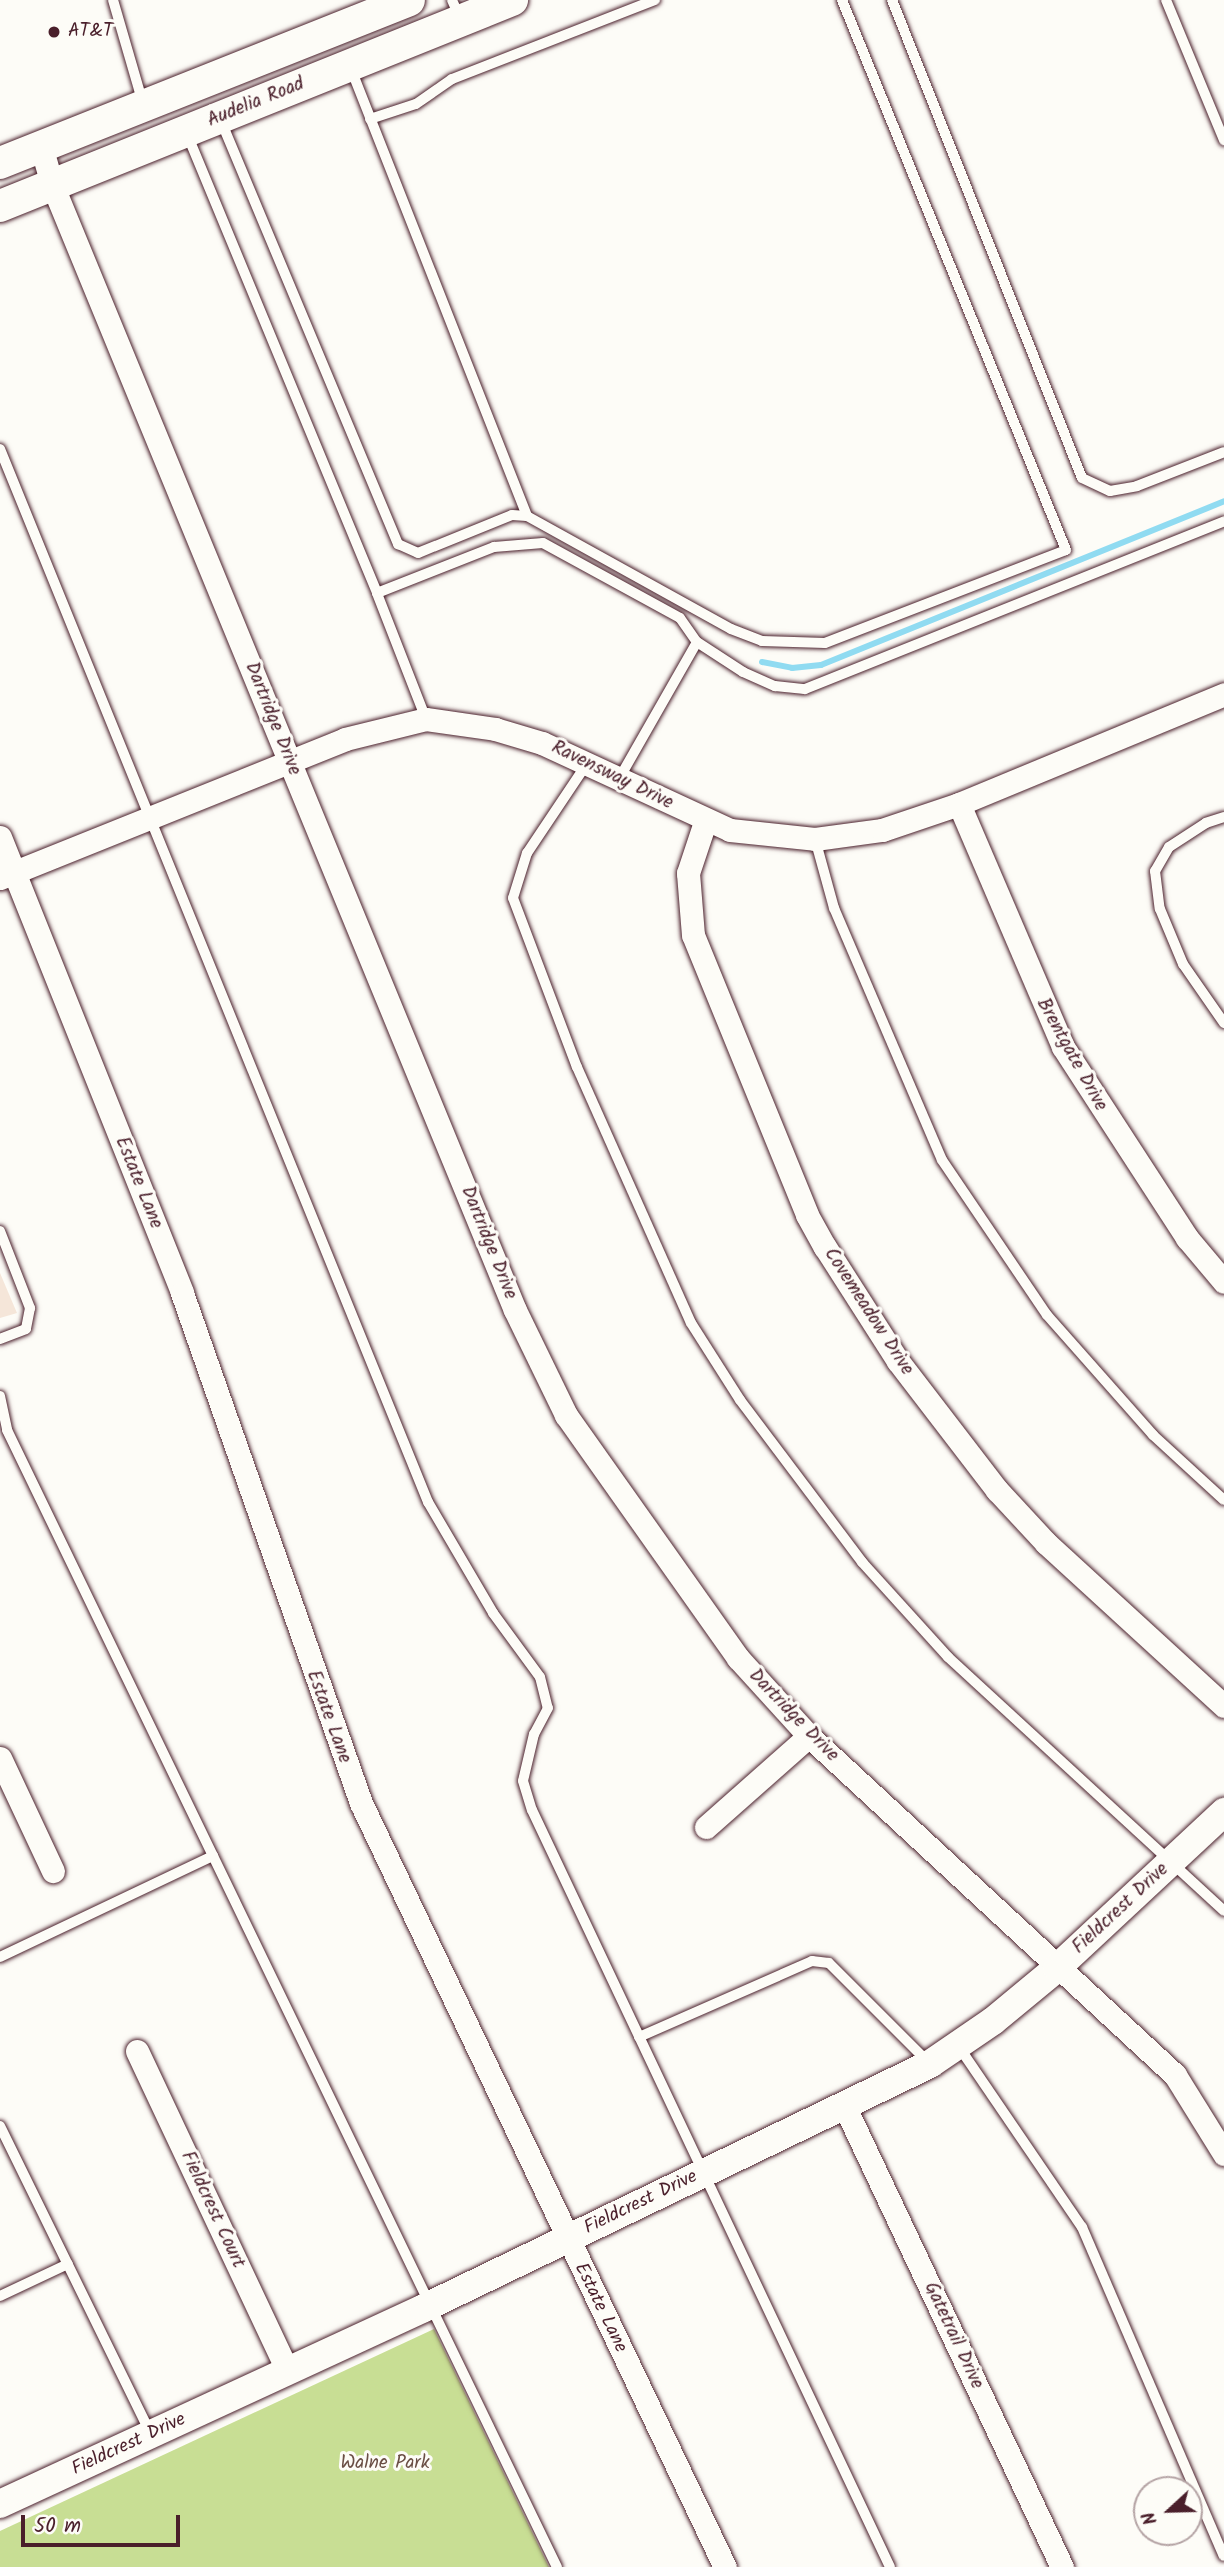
<!DOCTYPE html>
<style>
body{margin:0}
#map{position:relative;width:1224px;height:2567px;overflow:hidden;background:#fdfcf7;font-family:Kalam,sans-serif}
div>[style]{position:absolute}
.built>*{inset:0;background:#f5e6d9}
.green>*{inset:0;background:#c8de94}
.stream>*{height:6px;margin:-3px;padding:0 3px;transform-origin:3px;border-radius:3px;background:#90dbf1}
.roads{filter:drop-shadow(0 0 2px #4a1f2b) drop-shadow(0 0 2px #4a1f2b)}
.service>*{height:10px;margin:-5px;padding:0 5px;transform-origin:5px;border-radius:5px;background:#fdfcf7}
.minor>*{height:23px;margin:-11.5px;padding:0 11.5px;transform-origin:11.5px;border-radius:11.5px;background:#fdfcf7}
.tertiary>*{height:28px;margin:-14px;padding:0 14px;transform-origin:14px;border-radius:14px;background:#fdfcf7}
.secondary>*{height:32px;margin:-16px;padding:0 16px;transform-origin:16px;border-radius:16px;background:#fdfcf7}
.dots>*{width:19px;height:19px;translate:-50% -50%;box-sizing:border-box;border:4px solid #fdfcf7;border-radius:50%}
span{translate:-50% -50%;white-space:nowrap;text-align:center;line-height:1.15;-webkit-text-stroke:6px #fdfcf7;paint-order:stroke}
.poi-label{font-size:19px;color:#4a1f2b}
.left{translate:0 -50%;text-align:left}
.street-label{font-size:19px;color:#4a1f2b}
.park-label{font-size:19px;color:#6a4f45}
.north{position:absolute;left:1133px;top:2476px;width:70px;height:70px;box-sizing:border-box;background:#fdfcf7;border:2px solid #b5a4a5;border-radius:50%;rotate:248deg;font-size:19px;font-weight:700;line-height:28px;text-align:center;color:#4a1f2b}
.north::after{content:'';display:block;margin:auto;width:24px;height:32px;background:#4a1f2b;clip-path:polygon(50% 0,100% 100%,50% 72%,0 100%)}
.scale{position:absolute;left:21px;top:2515px;width:159px;height:32px;box-sizing:border-box;border:4px solid #4a1f2b;border-top:0;padding-left:9px;font-size:21px;line-height:24px;white-space:nowrap;color:#4a1f2b;-webkit-text-stroke:5px #fdfcf7;paint-order:stroke}
</style>
<div id="map">
<div class="built">
<i style="clip-path:polygon(0 1273px,17px 1313px,0 1318px)"></i>
</div>
<div class="green">
<i style="clip-path:polygon(434px 2329px,549px 2567px,0 2567px,0 2531px)"></i>
</div>
<div class="stream">
<i style="left:762px;top:662px;width:31px;rotate:11deg"></i>
<i style="left:792px;top:668px;width:29px;rotate:-6deg"></i>
<i style="left:821px;top:665px;width:435px;rotate:-22.1deg"></i>
</div>
<div class="roads">
<div class="service">
<i style="left:113px;top:0;width:107px;rotate:73.8deg"></i>
<i style="left:452px;top:0;width:20px;rotate:66deg"></i>
<i style="left:892px;top:0;width:514px;rotate:68.32deg"></i>
<i style="left:1082px;top:478px;width:31px;rotate:25deg"></i>
<i style="left:1110px;top:491px;width:27px;rotate:-10deg"></i>
<i style="left:1137px;top:486px;width:93px;rotate:-21.3deg"></i>
<i style="left:1166px;top:0;width:152px;rotate:67.5deg"></i>
<i style="left:351px;top:69px;width:480px;rotate:68.5deg"></i>
<i style="left:370px;top:119px;width:48px;rotate:-18.1deg"></i>
<i style="left:416px;top:104px;width:44px;rotate:-34.8deg"></i>
<i style="left:452px;top:79px;width:218px;rotate:-21.3deg"></i>
<i style="left:221px;top:121px;width:459px;rotate:67.3deg"></i>
<i style="left:398px;top:544px;width:22px;rotate:24deg"></i>
<i style="left:418px;top:553px;width:101px;rotate:-22deg"></i>
<i style="left:512px;top:515px;width:15px;rotate:4deg"></i>
<i style="left:527px;top:516px;width:233px;rotate:29deg"></i>
<i style="left:731px;top:629px;width:33px;rotate:21deg"></i>
<i style="left:762px;top:641px;width:63px;rotate:1.8deg"></i>
<i style="left:825px;top:643px;width:258px;rotate:-21.1deg"></i>
<i style="left:1066px;top:550px;width:594px;rotate:-112.16deg"></i>
<i style="left:187px;top:134px;width:497px;rotate:67.5deg"></i>
<i style="left:0;top:449px;width:1137px;rotate:67.88deg"></i>
<i style="left:428px;top:1502px;width:129px;rotate:59.6deg"></i>
<i style="left:493px;top:1613px;width:79px;rotate:53.7deg"></i>
<i style="left:540px;top:1677px;width:32px;rotate:76deg"></i>
<i style="left:548px;top:1708px;width:30px;rotate:118deg"></i>
<i style="left:534px;top:1734px;width:48px;rotate:103.2deg"></i>
<i style="left:523px;top:1781px;width:30px;rotate:73deg"></i>
<i style="left:532px;top:1810px;width:837px;rotate:64.69deg"></i>
<i style="left:426px;top:719px;width:135px;rotate:-111.3deg"></i>
<i style="left:377px;top:593px;width:126px;rotate:-21.5deg"></i>
<i style="left:494px;top:547px;width:49px;rotate:-4.7deg"></i>
<i style="left:543px;top:543px;width:156px;rotate:28.7deg"></i>
<i style="left:680px;top:618px;width:29px;rotate:55deg"></i>
<i style="left:697px;top:642px;width:55px;rotate:33.1deg"></i>
<i style="left:743px;top:672px;width:35px;rotate:24deg"></i>
<i style="left:775px;top:686px;width:30px;rotate:6deg"></i>
<i style="left:805px;top:689px;width:451px;rotate:-21.8deg"></i>
<i style="left:588px;top:762px;width:110px;rotate:123.8deg"></i>
<i style="left:527px;top:853px;width:47px;rotate:107.3deg"></i>
<i style="left:513px;top:898px;width:181px;rotate:69.3deg"></i>
<i style="left:577px;top:1067px;width:280px;rotate:66deg"></i>
<i style="left:691px;top:1323px;width:91px;rotate:57.5deg"></i>
<i style="left:740px;top:1400px;width:203px;rotate:53deg"></i>
<i style="left:862px;top:1562px;width:128px;rotate:47.8deg"></i>
<i style="left:948px;top:1657px;width:375px;rotate:42.6deg"></i>
<i style="left:620px;top:777px;width:155px;rotate:-60.3deg"></i>
<i style="left:1224px;top:817px;width:19px;rotate:162deg"></i>
<i style="left:1206px;top:823px;width:44px;rotate:147deg"></i>
<i style="left:1169px;top:847px;width:28px;rotate:120deg"></i>
<i style="left:1155px;top:871px;width:38px;rotate:83deg"></i>
<i style="left:1160px;top:909px;width:60px;rotate:67.3deg"></i>
<i style="left:1183px;top:964px;width:72px;rotate:55.2deg"></i>
<i style="left:815px;top:839px;width:72px;rotate:74.6deg"></i>
<i style="left:834px;top:908px;width:274px;rotate:66.8deg"></i>
<i style="left:942px;top:1160px;width:187px;rotate:55.9deg"></i>
<i style="left:1047px;top:1315px;width:160px;rotate:48.5deg"></i>
<i style="left:1153px;top:1435px;width:96px;rotate:42.5deg"></i>
<i style="left:0;top:1231px;width:83px;rotate:68.7deg"></i>
<i style="left:30px;top:1308px;width:21px;rotate:101deg"></i>
<i style="left:26px;top:1329px;width:28px;rotate:159deg"></i>
<i style="left:0;top:1396px;width:35px;rotate:78deg"></i>
<i style="left:7px;top:1430px;width:1263px;rotate:64.19deg"></i>
<i style="left:0;top:1957px;width:236px;rotate:-25.4deg"></i>
<i style="left:639px;top:2037px;width:189px;rotate:-23.7deg"></i>
<i style="left:812px;top:1961px;width:17px;rotate:7deg"></i>
<i style="left:829px;top:1963px;width:141px;rotate:45deg"></i>
<i style="left:959px;top:2047px;width:218px;rotate:55.7deg"></i>
<i style="left:1082px;top:2227px;width:358px;rotate:66.7deg"></i>
<i style="left:0;top:2126px;width:341px;rotate:63.9deg"></i>
<i style="left:0;top:2296px;width:75px;rotate:-25.2deg"></i>
</div>
<div class="minor">
<i style="left:41px;top:146px;width:40px;rotate:74deg"></i>
<i style="left:52px;top:184px;width:1217px;rotate:67.65deg"></i>
<i style="left:515px;top:1310px;width:117px;rotate:64.1deg"></i>
<i style="left:566px;top:1415px;width:298px;rotate:54.7deg"></i>
<i style="left:738px;top:1658px;width:105px;rotate:47.7deg"></i>
<i style="left:809px;top:1736px;width:499px;rotate:42.8deg"></i>
<i style="left:1175px;top:2075px;width:93px;rotate:58.2deg"></i>
<i style="left:959px;top:804px;width:264px;rotate:66.8deg"></i>
<i style="left:1063px;top:1047px;width:228px;rotate:57deg"></i>
<i style="left:1187px;top:1238px;width:57px;rotate:49.9deg"></i>
<i style="left:705px;top:822px;width:54px;rotate:108.4deg"></i>
<i style="left:688px;top:873px;width:62px;rotate:85.4deg"></i>
<i style="left:693px;top:935px;width:302px;rotate:67.8deg"></i>
<i style="left:807px;top:1215px;width:37px;rotate:61deg"></i>
<i style="left:825px;top:1247px;width:135px;rotate:57.4deg"></i>
<i style="left:898px;top:1361px;width:163px;rotate:52.5deg"></i>
<i style="left:997px;top:1490px;width:72px;rotate:47.2deg"></i>
<i style="left:1046px;top:1543px;width:241px;rotate:42.5deg"></i>
<i style="left:0;top:837px;width:491px;rotate:68.2deg"></i>
<i style="left:182px;top:1293px;width:541px;rotate:70.66deg"></i>
<i style="left:361px;top:1803px;width:846px;rotate:64.53deg"></i>
<i style="left:0;top:878px;width:372px;rotate:-21.9deg"></i>
<i style="left:345px;top:739px;width:83px;rotate:-13.9deg"></i>
<i style="left:426px;top:719px;width:70px;rotate:8.2deg"></i>
<i style="left:495px;top:729px;width:49px;rotate:16.6deg"></i>
<i style="left:542px;top:743px;width:207px;rotate:24.8deg"></i>
<i style="left:730px;top:830px;width:85px;rotate:6deg"></i>
<i style="left:815px;top:839px;width:68px;rotate:-7.7deg"></i>
<i style="left:882px;top:830px;width:81px;rotate:-18.7deg"></i>
<i style="left:959px;top:804px;width:287px;rotate:-22.5deg"></i>
<i style="left:0;top:1758px;width:125px;rotate:64.9deg"></i>
<i style="left:706px;top:1827px;width:137px;rotate:-41.5deg"></i>
<i style="left:137px;top:2051px;width:353px;rotate:64.8deg"></i>
<i style="left:844px;top:2105px;width:511px;rotate:64.74deg"></i>
</div>
<div class="tertiary">
<i style="left:0;top:2504px;width:467px;rotate:-24.8deg"></i>
<i style="left:424px;top:2308px;width:562px;rotate:-25.74deg"></i>
<i style="left:930px;top:2064px;width:76px;rotate:-34.3deg"></i>
<i style="left:993px;top:2021px;width:83px;rotate:-39.6deg"></i>
<i style="left:1057px;top:1968px;width:229px;rotate:-43deg"></i>
</div>
<div class="secondary">
<i style="left:0;top:163px;width:440px;rotate:-21.7deg"></i>
<i style="left:0;top:206px;width:552px;rotate:-21.92deg"></i>
</div>
</div>
<div class="dots">
<i style="left:54px;top:32px;background:#4a1f2b"></i>
</div>
<div class="poi-label">
<span class="left" style="left:68px;top:32px">AT&amp;T</span>
</div>
<div class="street-label">
<span style="left:256px;top:103px;rotate:-22deg">Audelia Road</span>
<span style="left:272px;top:719px;rotate:68deg">Dartridge Drive</span>
<span style="left:612px;top:776px;rotate:26deg">Ravensway Drive</span>
<span style="left:1071px;top:1055px;rotate:61deg">Brentgate Drive</span>
<span style="left:138px;top:1183px;rotate:68deg">Estate Lane</span>
<span style="left:488px;top:1243px;rotate:68deg">Dartridge Drive</span>
<span style="left:868px;top:1312px;rotate:57deg">Covemeadow Drive</span>
<span style="left:793px;top:1716px;rotate:46deg">Dartridge Drive</span>
<span style="left:328px;top:1717px;rotate:70deg">Estate Lane</span>
<span style="left:1121px;top:1909px;rotate:-43deg">Fieldcrest Drive</span>
<span style="left:641px;top:2203px;rotate:-26deg">Fieldcrest Drive</span>
<span style="left:212px;top:2210px;rotate:65deg">Fieldcrest Court</span>
<span style="left:600px;top:2308px;rotate:64deg">Estate Lane</span>
<span style="left:953px;top:2336px;rotate:65deg">Gatetrail Drive</span>
<span style="left:129px;top:2445px;rotate:-25deg">Fieldcrest Drive</span>
</div>
<div class="park-label">
<span style="left:385px;top:2464px">Walne Park</span>
</div>
<div class="north">N</div>
<div class="scale">50 m</div>
</div>
